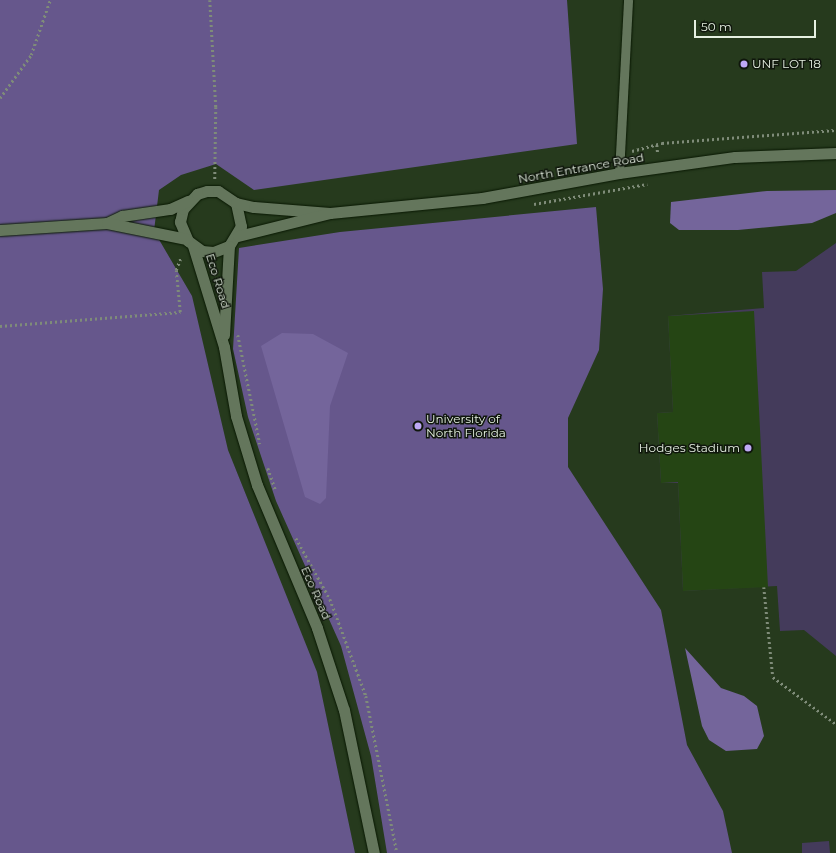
<!DOCTYPE html>
<style>
body{margin:0}
#map{position:relative;width:836px;height:853px;overflow:hidden;background:#203019;font-family:Montserrat,sans-serif}
div>[style]{position:absolute}
.built>*{inset:0;background:#263a1d}
.green>*{inset:0;background:#443b5b}
.forest>*{inset:0;background:#66578c}
.water>*{inset:0;background:#74659b}
.building>*{inset:0;background:#254514}
.path>*{height:2.5px;margin-top:-1.25px;transform-origin:0;background:repeating-linear-gradient(90deg,#7f8c79 0 2px,transparent 0 5px)}
.roads{filter:drop-shadow(0 0 1px #091803) drop-shadow(0 0 1px #091803)}
.service>*{height:9px;margin:-4.5px;padding:0 4.5px;transform-origin:4.5px;border-radius:4.5px;background:#64765c}
.minor>*{height:11px;margin:-5.5px;padding:0 5.5px;transform-origin:5.5px;border-radius:5.5px;background:#64765c}
.tertiary>*{height:11px;margin:-5.5px;padding:0 5.5px;transform-origin:5.5px;border-radius:5.5px;background:#64765c}
.dots>*{width:11px;height:11px;translate:-50% -50%;box-sizing:border-box;border:2px solid #0f160c;border-radius:50%}
span{translate:-50% -50%;white-space:nowrap;text-align:center;line-height:1.15;-webkit-text-stroke:3px #0f160c;paint-order:stroke}
.poi-label{font-size:12px;color:#e5f0e1}
.left{translate:0 -50%;text-align:left}
.right{translate:-100% -50%;text-align:right}
.street-label{font-size:12px;color:#e5f0e1}
.scale{position:absolute;left:694px;top:20px;width:122px;height:18px;box-sizing:border-box;border:2px solid #e5f0e1;border-top:0;padding-left:5px;font-size:12px;line-height:14px;white-space:nowrap;color:#e5f0e1;-webkit-text-stroke:3px #0f160c;paint-order:stroke}
</style>
<div id="map">
<div class="built">
<i style="clip-path:polygon(0 0,836px 0,836px 853px,0 853px)"></i>
</div>
<div class="green">
<i style="clip-path:polygon(836px 243px,836px 656px,804px 630px,780px 631px,777px 586px,683px 591px,678px 483px,661px 483px,657px 413px,673px 412px,668px 316px,764px 308px,762px 272px,796px 271px)"></i>
<i style="clip-path:polygon(829px 841px,830px 853px,802px 853px,802px 843px)"></i>
</div>
<div class="forest">
<i style="clip-path:polygon(0 0,567px 0,577px 144px,254px 190px,216px 164px,181px 175px,159px 190px,154px 231px,192px 296px,228px 450px,317px 672px,355px 853px,0 853px)"></i>
<i style="clip-path:polygon(596px 207px,603px 289px,599px 350px,568px 418px,568px 467px,661px 610px,687px 745px,723px 811px,732px 853px,387px 853px,371px 756px,341px 646px,276px 501px,248px 417px,233px 349px,239px 248px,340px 232px)"></i>
</div>
<div class="water">
<i style="clip-path:polygon(836px 190px,836px 213px,812px 223px,738px 230px,679px 230px,670px 223px,671px 202px,767px 191px)"></i>
<i style="clip-path:polygon(282px 333px,313px 334px,348px 353px,330px 406px,326px 498px,320px 504px,305px 497px,261px 346px)"></i>
<i style="clip-path:polygon(685px 648px,721px 688px,744px 696px,757px 706px,764px 736px,757px 749px,726px 751px,709px 740px,702px 726px)"></i>
</div>
<div class="building">
<i style="clip-path:polygon(754px 311px,768px 587px,683px 591px,678px 482px,661px 483px,657px 413px,673px 412px,668px 316px)"></i>
</div>
<div class="path">
<i style="left:210px;top:0;width:107px;rotate:86.8deg"></i>
<i style="left:216px;top:107px;width:72px;rotate:90.8deg"></i>
<i style="left:0;top:98px;width:53px;rotate:-54.2deg"></i>
<i style="left:31px;top:55px;width:58px;rotate:-70.9deg"></i>
<i style="left:657px;top:145px;width:9px;rotate:84deg"></i>
<i style="left:632px;top:151px;width:31px;rotate:-15deg"></i>
<i style="left:662px;top:143px;width:174px;rotate:-4.3deg"></i>
<i style="left:534px;top:204px;width:115px;rotate:-10deg"></i>
<i style="left:0;top:326px;width:181px;rotate:-4.4deg"></i>
<i style="left:180px;top:312px;width:42px;rotate:-95.4deg"></i>
<i style="left:176px;top:270px;width:14px;rotate:-69deg"></i>
<i style="left:238px;top:335px;width:111px;rotate:78.6deg"></i>
<i style="left:268px;top:468px;width:24px;rotate:71deg"></i>
<i style="left:296px;top:538px;width:70px;rotate:60.9deg"></i>
<i style="left:330px;top:599px;width:103px;rotate:69.6deg"></i>
<i style="left:366px;top:696px;width:160px;rotate:78.8deg"></i>
<i style="left:764px;top:587px;width:90px;rotate:84.3deg"></i>
<i style="left:773px;top:677px;width:79px;rotate:36.7deg"></i>
</div>
<div class="roads">
<div class="service">
<i style="left:619px;top:173px;width:173px;rotate:-87deg"></i>
</div>
<div class="minor">
<i style="left:236px;top:203px;width:24px;rotate:78deg"></i>
<i style="left:241px;top:226px;width:23px;rotate:121deg"></i>
<i style="left:229px;top:246px;width:17px;rotate:159deg"></i>
<i style="left:213px;top:252px;width:11px;rotate:-175deg"></i>
<i style="left:202px;top:251px;width:17px;rotate:-144deg"></i>
<i style="left:188px;top:241px;width:21px;rotate:-113deg"></i>
<i style="left:180px;top:222px;width:13px;rotate:-77deg"></i>
<i style="left:183px;top:209px;width:21px;rotate:-47deg"></i>
<i style="left:197px;top:194px;width:10px;rotate:-17deg"></i>
<i style="left:207px;top:191px;width:11px"></i>
<i style="left:218px;top:191px;width:22px;rotate:34deg"></i>
<i style="left:236px;top:203px;width:18px;rotate:13deg"></i>
<i style="left:254px;top:207px;width:76px;rotate:4.5deg"></i>
<i style="left:330px;top:213px;width:153px;rotate:-5.6deg"></i>
<i style="left:482px;top:198px;width:139px;rotate:-10.3deg"></i>
<i style="left:619px;top:173px;width:117px;rotate:-7.9deg"></i>
<i style="left:735px;top:157px;width:101px;rotate:-2.3deg"></i>
<i style="left:107px;top:223px;width:17px;rotate:-25deg"></i>
<i style="left:122px;top:216px;width:49px;rotate:-8.3deg"></i>
<i style="left:170px;top:209px;width:20px;rotate:-24deg"></i>
<i style="left:0;top:230px;width:107px;rotate:-3.7deg"></i>
<i style="left:107px;top:223px;width:81px;rotate:11.4deg"></i>
<i style="left:238px;top:236px;width:95px;rotate:-14deg"></i>
</div>
<div class="tertiary">
<i style="left:193px;top:246px;width:106px;rotate:72.9deg"></i>
<i style="left:224px;top:347px;width:70px;rotate:80.1deg"></i>
<i style="left:236px;top:416px;width:72px;rotate:73.1deg"></i>
<i style="left:257px;top:485px;width:155px;rotate:67.2deg"></i>
<i style="left:317px;top:628px;width:86px;rotate:71.8deg"></i>
<i style="left:344px;top:710px;width:146px;rotate:78.2deg"></i>
<i style="left:224px;top:335px;width:89px;rotate:-86.8deg"></i>
</div>
</div>
<div class="dots">
<i style="left:744px;top:64px;background:#bea9f5"></i>
<i style="left:418px;top:426px;background:#bea9f5"></i>
<i style="left:748px;top:448px;background:#bea9f5"></i>
</div>
<div class="poi-label">
<span class="left" style="left:752px;top:64px">UNF LOT 18</span>
<span class="left" style="left:426px;top:426px">University of<br>North Florida</span>
<span class="right" style="left:740px;top:448px">Hodges Stadium</span>
</div>
<div class="street-label">
<span style="left:581px;top:168px;rotate:-10deg">North Entrance Road</span>
<span style="left:218px;top:281px;rotate:73deg">Eco Road</span>
<span style="left:316px;top:593px;rotate:66deg">Eco Road</span>
</div>
<div class="scale">50 m</div>
</div>
